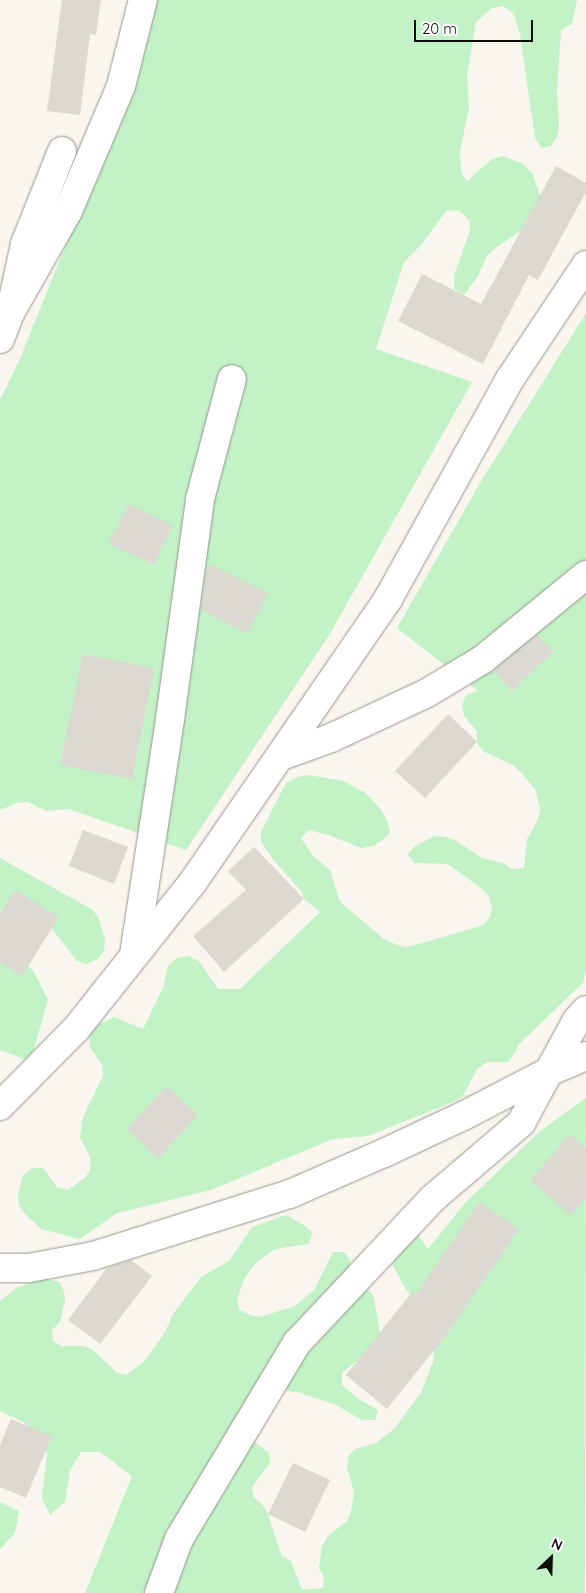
<!DOCTYPE html>
<style>
body{margin:0}
#map{position:relative;width:586px;height:1593px;overflow:hidden;background:#f8f6ee;font-family:Quicksand,sans-serif}
div>[style]{position:absolute}
.green>*{inset:0;background:#c2f2c6}
.building>*{inset:0;background:#dbd9d1}
.roads{filter:drop-shadow(0 0 1px #96948c) drop-shadow(0 0 1px #96948c)}
.minor>*{height:28px;margin:-14px;padding:0 14px;transform-origin:14px;border-radius:14px;background:#fff}
span{translate:-50% -50%;white-space:nowrap;text-align:center;line-height:1.15;-webkit-text-stroke:5px #fff;paint-order:stroke}
.north{position:absolute;left:526px;top:1533px;width:50px;height:50px;-webkit-text-stroke:4px #fff;paint-order:stroke;rotate:24deg;font-size:14px;font-weight:700;line-height:20px;text-align:center;color:#0e0d0a}
.north::after{content:'';display:block;margin:auto;width:18px;height:22px;background:#0e0d0a;clip-path:polygon(50% 0,100% 100%,50% 72%,0 100%)}
.scale{position:absolute;left:414px;top:20px;width:119px;height:22px;box-sizing:border-box;border:2px solid #0e0d0a;border-top:0;padding-left:6px;font-size:15px;line-height:18px;white-space:nowrap;color:#0e0d0a;-webkit-text-stroke:4px #fff;paint-order:stroke}
</style>
<div id="map">
<div class="green">
<i style="clip-path:polygon(150px 0,577px 0,572px 24px,561px 30px,557px 91px,559px 126px,557px 137px,551px 146px,541px 148px,535px 138px,520px 34px,513px 13px,503px 6px,492px 8px,476px 22px,467px 76px,469px 108px,460px 151px,461px 172px,467px 181px,492px 159px,503px 156px,523px 164px,532px 173px,543px 204px,533px 223px,494px 249px,487px 256px,478px 276px,464px 295px,454px 289px,454px 275px,470px 231px,469px 220px,460px 211px,447px 210px,420px 246px,404px 262px,376px 349px,472px 382px,331px 632px,186px 850px,69px 809px,46px 811px,28px 802px,17px 803px,0 810px,0 400px,19px 361px,107px 143px)"></i>
<i style="clip-path:polygon(586px 313px,586px 970px,583px 983px,519px 1044px,515px 1053px,508px 1062px,487px 1062px,478px 1068px,462px 1097px,453px 1102px,368px 1136px,333px 1139px,211px 1190px,117px 1213px,80px 1239px,41px 1229px,25px 1214px,19px 1205px,18px 1194px,23px 1175px,32px 1168px,43px 1168px,57px 1187px,68px 1190px,86px 1177px,91px 1167px,90px 1157px,80px 1137px,83px 1117px,103px 1076px,102px 1065px,90px 1047px,89px 1036px,94px 1027px,114px 1017px,143px 1029px,163px 988px,168px 966px,177px 958px,188px 956px,199px 961px,218px 989px,240px 989px,320px 912px,304px 899px,301px 891px,273px 859px,261px 842px,261px 832px,286px 783px,297px 777px,309px 775px,343px 781px,366px 793px,381px 810px,387px 820px,390px 832px,383px 840px,373px 846px,361px 848px,331px 836px,309px 830px,301px 838px,313px 856px,330px 870px,340px 902px,384px 939px,395px 944px,405px 947px,416px 945px,483px 925px,490px 917px,492px 907px,489px 897px,482px 889px,448px 864px,414px 863px,408px 854px,415px 846px,435px 836px,445px 837px,455px 840px,482px 858px,503px 863px,511px 869px,524px 868px,527px 839px,538px 820px,540px 809px,535px 789px,520px 771px,512px 765px,483px 751px,477px 742px,477px 731px,464px 716px,462px 705px,466px 695px,478px 691px,397px 628px,480px 483px)"></i>
<i style="clip-path:polygon(0 858px,93px 910px,99px 919px,105px 940px,104px 951px,98px 959px,87px 964px,77px 961px,46px 921px,4px 908px,0 912px)"></i>
<i style="clip-path:polygon(0 952px,25px 964px,33px 970px,48px 1000px,33px 1052px,25px 1059px,0 1050px)"></i>
<i style="clip-path:polygon(586px 1098px,585px 1593px,85px 1593px,132px 1476px,100px 1452px,81px 1452px,70px 1471px,65px 1502px,50px 1515px,42px 1498px,47px 1454px,25px 1423px,0 1411px,0 1301px,16px 1288px,37px 1280px,48px 1279px,59px 1282px,64px 1291px,65px 1301px,60px 1322px,52px 1330px,53px 1341px,61px 1346px,83px 1346px,92px 1349px,116px 1372px,126px 1375px,145px 1361px,164px 1334px,173px 1314px,201px 1277px,229px 1261px,252px 1227px,286px 1215px,305px 1226px,313px 1233px,308px 1244px,275px 1249px,255px 1263px,244px 1279px,237px 1300px,240px 1310px,250px 1315px,260px 1317px,295px 1306px,314px 1290px,333px 1252px,344px 1252px,350px 1260px,350px 1271px,357px 1290px,367px 1290px,373px 1295px,382px 1341px,342px 1373px,342px 1385px,360px 1400px,378px 1410px,375px 1420px,362px 1420px,334px 1404px,297px 1392px,274px 1389px,252px 1440px,269px 1453px,270px 1463px,252px 1487px,254px 1498px,263px 1505px,268px 1514px,282px 1556px,291px 1561px,302px 1590px,323px 1588px,324px 1577px,319px 1568px,322px 1546px,328px 1536px,346px 1522px,351px 1512px,354px 1491px,347px 1468px,348px 1457px,355px 1449px,376px 1443px,394px 1429px,421px 1393px,433px 1362px,436px 1337px,401px 1281px,390px 1259px,415px 1231px,428px 1249px,465px 1203px,540px 1131px)"></i>
<i style="clip-path:polygon(0 1502px,19px 1511px,15px 1533px,0 1549px)"></i>
</div>
<div class="building">
<i style="clip-path:polygon(62px 0,101px 0,96px 35px,90px 34px,80px 115px,47px 111px)"></i>
<i style="clip-path:polygon(556px 166px,586px 183px,586px 192px,538px 280px,529px 275px,483px 364px,398px 321px,422px 274px,481px 304px)"></i>
<i style="clip-path:polygon(128px 504px,173px 525px,154px 565px,109px 544px)"></i>
<i style="clip-path:polygon(210px 564px,268px 593px,248px 634px,201px 610px,206px 574px)"></i>
<i style="clip-path:polygon(537px 635px,553px 652px,512px 691px,493px 671px)"></i>
<i style="clip-path:polygon(83px 654px,154px 668px,132px 779px,60px 765px)"></i>
<i style="clip-path:polygon(448px 714px,477px 742px,425px 798px,395px 771px)"></i>
<i style="clip-path:polygon(83px 830px,128px 847px,114px 884px,69px 866px)"></i>
<i style="clip-path:polygon(254px 847px,304px 899px,224px 972px,193px 936px,246px 890px,228px 871px)"></i>
<i style="clip-path:polygon(15px 890px,59px 917px,22px 976px,0 963px,0 914px)"></i>
<i style="clip-path:polygon(166px 1086px,198px 1115px,158px 1159px,127px 1129px)"></i>
<i style="clip-path:polygon(570px 1134px,586px 1148px,586px 1197px,571px 1215px,530px 1180px)"></i>
<i style="clip-path:polygon(479px 1202px,519px 1229px,447px 1334px,387px 1409px,346px 1375px,412px 1292px,416px 1294px)"></i>
<i style="clip-path:polygon(131px 1260px,152px 1276px,100px 1344px,68px 1320px,107px 1268px)"></i>
<i style="clip-path:polygon(11px 1419px,52px 1436px,26px 1498px,0 1487px,0 1445px)"></i>
<i style="clip-path:polygon(293px 1463px,330px 1480px,305px 1532px,268px 1514px)"></i>
</div>
<div class="roads">
<div class="minor">
<i style="left:10px;top:313px;width:117px;rotate:-60.4deg"></i>
<i style="left:68px;top:211px;width:136px;rotate:-67deg"></i>
<i style="left:121px;top:86px;width:89px;rotate:-75.7deg"></i>
<i style="left:0;top:339px;width:28px;rotate:-69deg"></i>
<i style="left:10px;top:313px;width:71px;rotate:-77.7deg"></i>
<i style="left:25px;top:244px;width:100px;rotate:-68.3deg"></i>
<i style="left:281px;top:756px;width:53px;rotate:-19.8deg"></i>
<i style="left:331px;top:738px;width:106px;rotate:-25.1deg"></i>
<i style="left:427px;top:693px;width:64px;rotate:-31deg"></i>
<i style="left:482px;top:660px;width:134px;rotate:-39.3deg"></i>
<i style="left:134px;top:955px;width:239px;rotate:-81.3deg"></i>
<i style="left:170px;top:719px;width:222px;rotate:-82.2deg"></i>
<i style="left:200px;top:499px;width:124px;rotate:-75.1deg"></i>
<i style="left:0;top:1106px;width:108px;rotate:-45.4deg"></i>
<i style="left:76px;top:1029px;width:188px;rotate:-51.5deg"></i>
<i style="left:193px;top:882px;width:344px;rotate:-55.4deg"></i>
<i style="left:388px;top:599px;width:252px;rotate:-61deg"></i>
<i style="left:510px;top:379px;width:137px;rotate:-56.3deg"></i>
<i style="left:0;top:1268px;width:29px"></i>
<i style="left:29px;top:1268px;width:65px;rotate:-10.6deg"></i>
<i style="left:93px;top:1256px;width:207px;rotate:-17.5deg"></i>
<i style="left:290px;top:1194px;width:103px;rotate:-23.6deg"></i>
<i style="left:384px;top:1153px;width:89px;rotate:-25.1deg"></i>
<i style="left:465px;top:1115px;width:93px;rotate:-27.4deg"></i>
<i style="left:548px;top:1072px;width:41px;rotate:-22.8deg"></i>
<i style="left:159px;top:1593px;width:58px;rotate:-69.7deg"></i>
<i style="left:179px;top:1539px;width:229px;rotate:-59deg"></i>
<i style="left:297px;top:1343px;width:197px;rotate:-46.8deg"></i>
<i style="left:432px;top:1199px;width:117px;rotate:-40.5deg"></i>
<i style="left:521px;top:1123px;width:117px;rotate:-61.5deg"></i>
<i style="left:577px;top:1020px;width:13px;rotate:-48deg"></i>
</div>
</div>
<div class="north">N</div>
<div class="scale">20 m</div>
</div>
